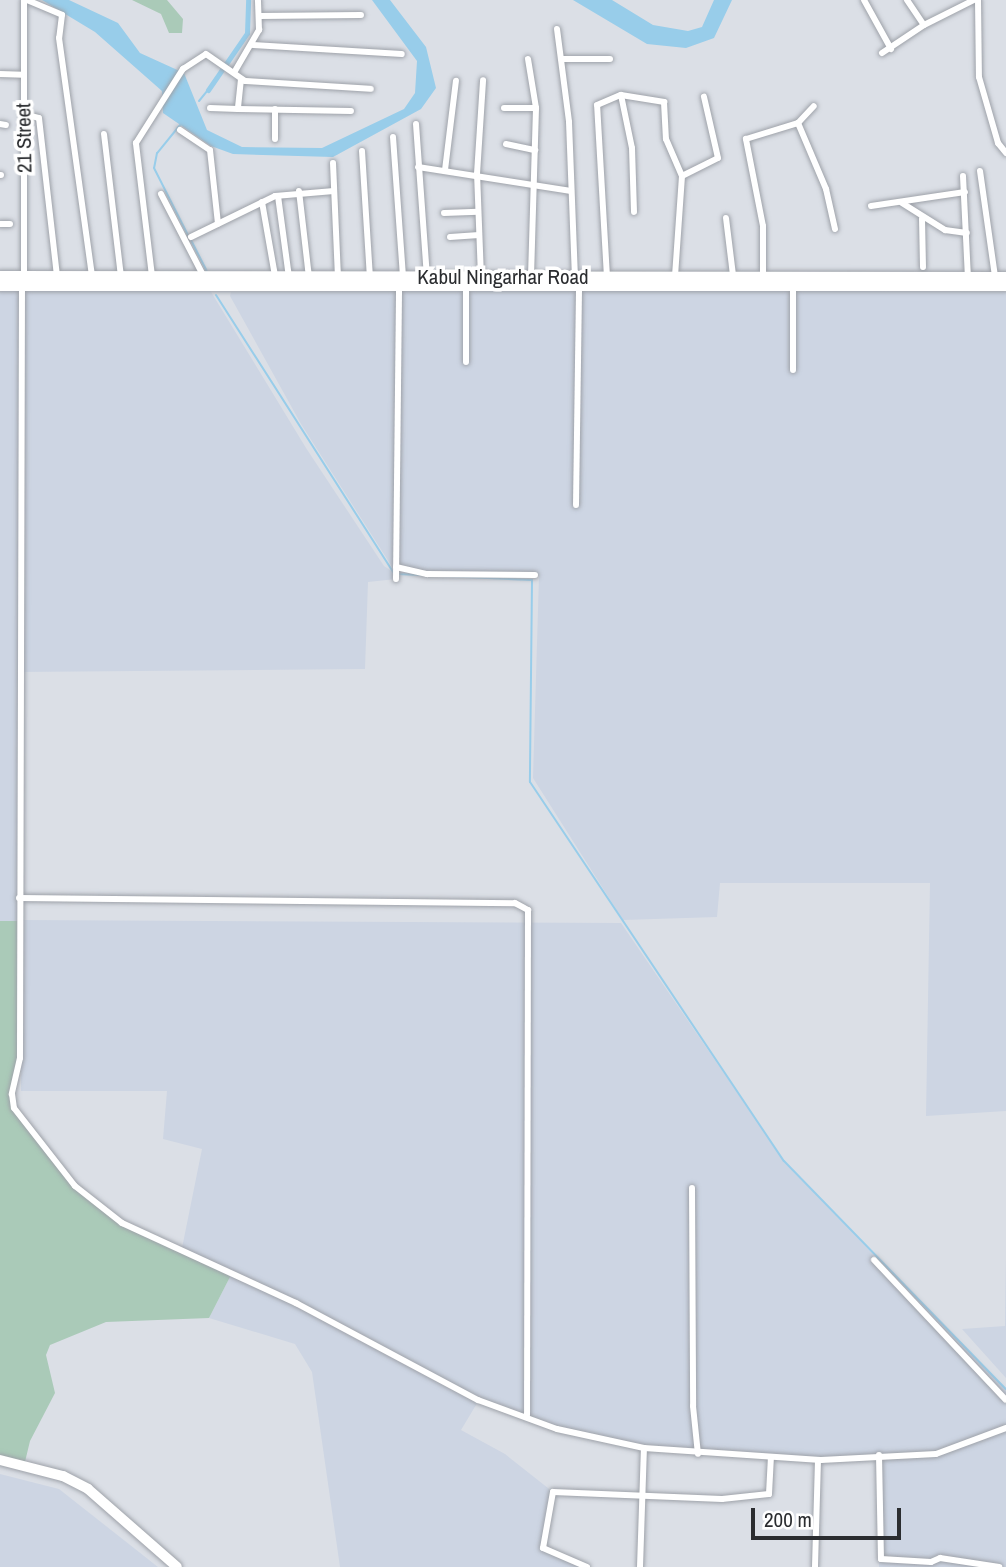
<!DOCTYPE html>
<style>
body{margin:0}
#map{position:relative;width:1006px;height:1567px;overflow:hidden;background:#dbdfe6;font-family:"Archivo Narrow",sans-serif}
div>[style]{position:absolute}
.built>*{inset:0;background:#cdd5e3}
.green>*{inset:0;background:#aacab8}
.water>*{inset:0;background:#98cdea}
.stream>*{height:2px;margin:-1px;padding:0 1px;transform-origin:1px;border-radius:1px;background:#98cdea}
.canal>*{height:5px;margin:-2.5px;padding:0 2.5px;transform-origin:2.5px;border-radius:2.5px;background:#98cdea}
.roads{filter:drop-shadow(0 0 2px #9ea2a9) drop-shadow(0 0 2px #9ea2a9)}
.street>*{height:6px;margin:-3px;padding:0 3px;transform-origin:3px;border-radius:3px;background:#fff}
.highway>*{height:10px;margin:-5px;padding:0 5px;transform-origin:5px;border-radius:5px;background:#fff}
span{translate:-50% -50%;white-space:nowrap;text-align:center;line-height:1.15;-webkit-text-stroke:7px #fff;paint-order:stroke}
.street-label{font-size:21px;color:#2b2d30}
.scale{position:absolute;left:751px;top:1508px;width:150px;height:32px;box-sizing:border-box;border:4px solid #2b2d30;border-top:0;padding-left:9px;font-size:21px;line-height:24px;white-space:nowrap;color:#2b2d30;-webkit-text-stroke:5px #fff;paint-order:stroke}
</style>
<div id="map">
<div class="built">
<i style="clip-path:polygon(0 286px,208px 287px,306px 448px,384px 566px,396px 574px,396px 579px,368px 582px,365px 669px,18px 672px,20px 920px,621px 923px,784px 1161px,1006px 1389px,1006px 1567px,879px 1567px,879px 1456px,821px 1460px,644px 1448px,557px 1429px,479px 1400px,461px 1430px,505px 1454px,553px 1492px,543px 1548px,587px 1567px,340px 1567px,312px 1372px,295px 1344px,209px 1318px,231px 1275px,182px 1248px,202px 1149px,163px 1139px,167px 1091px,21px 1091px,20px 921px,0 921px)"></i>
<i style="clip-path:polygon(664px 290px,1006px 292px,1006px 1111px,926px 1116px,930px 883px,720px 883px,717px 917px,623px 920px,533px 778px,539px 576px,396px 573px,301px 424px,230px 296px,231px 292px)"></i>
<i style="clip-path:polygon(1006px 1258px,1006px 1378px,962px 1329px,1005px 1326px)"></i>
<i style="clip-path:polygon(0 1474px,59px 1489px,158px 1567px,0 1567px)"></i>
</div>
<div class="green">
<i style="clip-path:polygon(132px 0,167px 0,183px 19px,182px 33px,169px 33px,161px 14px)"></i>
<i style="clip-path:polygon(0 921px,20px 921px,20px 1057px,14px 1076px,14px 1108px,75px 1186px,122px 1223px,231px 1275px,209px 1318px,106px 1322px,50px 1345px,46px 1355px,55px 1393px,30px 1441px,24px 1466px,0 1460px)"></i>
</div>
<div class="water">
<i style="clip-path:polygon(42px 0,69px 0,118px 23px,140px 53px,184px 73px,207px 130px,242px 147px,322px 148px,404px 109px,415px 93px,417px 61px,372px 0,390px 0,426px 47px,436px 88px,421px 109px,333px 157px,233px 154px,211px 146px,163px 113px,162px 91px,95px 32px)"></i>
<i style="clip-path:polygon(573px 0,612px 0,653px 25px,688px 31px,702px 27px,714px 0,732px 0,714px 38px,686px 48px,647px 44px)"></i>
</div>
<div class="stream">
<i style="left:199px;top:101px;width:14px;rotate:-51deg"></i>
<i style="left:180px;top:125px;width:36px;rotate:129deg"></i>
<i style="left:157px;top:153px;width:15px;rotate:101deg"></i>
<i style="left:154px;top:168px;width:75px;rotate:63.1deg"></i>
<i style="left:191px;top:240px;width:34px;rotate:63deg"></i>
<i style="left:216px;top:295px;width:329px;rotate:57.4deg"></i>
<i style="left:398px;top:574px;width:134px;rotate:2.6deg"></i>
<i style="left:532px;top:580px;width:202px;rotate:90.6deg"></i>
<i style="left:530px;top:782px;width:456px;rotate:56.2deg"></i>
<i style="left:784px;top:1161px;width:318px;rotate:45.8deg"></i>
</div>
<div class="canal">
<i style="left:208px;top:90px;width:69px;rotate:-55.6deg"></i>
<i style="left:247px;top:33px;width:33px;rotate:-88deg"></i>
</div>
<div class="roads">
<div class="street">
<i style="left:24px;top:0;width:276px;rotate:90deg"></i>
<i style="left:27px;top:0;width:38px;rotate:23deg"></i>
<i style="left:62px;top:15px;width:23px;rotate:97deg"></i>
<i style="left:59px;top:38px;width:240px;rotate:82.1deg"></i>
<i style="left:864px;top:0;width:56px;rotate:61.1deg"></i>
<i style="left:907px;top:0;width:30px;rotate:56deg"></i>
<i style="left:924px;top:25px;width:56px;rotate:-26.6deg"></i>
<i style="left:978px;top:0;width:77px;rotate:89.3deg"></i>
<i style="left:979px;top:77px;width:69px;rotate:73.9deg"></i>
<i style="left:998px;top:143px;width:13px;rotate:51deg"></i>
<i style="left:259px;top:16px;width:102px;rotate:-0.6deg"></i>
<i style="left:557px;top:29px;width:94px;rotate:82.6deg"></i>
<i style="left:569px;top:122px;width:155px;rotate:87.8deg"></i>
<i style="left:253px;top:45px;width:149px;rotate:3.5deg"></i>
<i style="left:882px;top:53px;width:50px;rotate:-33.7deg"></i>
<i style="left:528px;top:59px;width:50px;rotate:80.7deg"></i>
<i style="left:536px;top:108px;width:169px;rotate:91.7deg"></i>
<i style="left:562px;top:59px;width:48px"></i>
<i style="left:235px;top:71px;width:48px;rotate:-59.7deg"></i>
<i style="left:259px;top:30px;width:30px;rotate:-92deg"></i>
<i style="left:0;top:74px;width:23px;rotate:2deg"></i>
<i style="left:241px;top:79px;width:30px;rotate:96deg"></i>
<i style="left:238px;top:109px;width:113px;rotate:1deg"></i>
<i style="left:621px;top:95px;width:54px;rotate:78.3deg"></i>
<i style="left:632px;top:148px;width:64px;rotate:88.2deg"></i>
<i style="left:210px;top:108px;width:28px;rotate:2deg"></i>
<i style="left:504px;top:108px;width:32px"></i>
<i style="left:275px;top:109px;width:30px;rotate:90deg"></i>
<i style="left:23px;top:114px;width:16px;rotate:14deg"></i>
<i style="left:39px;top:118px;width:160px;rotate:83.5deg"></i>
<i style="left:798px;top:123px;width:72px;rotate:67deg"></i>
<i style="left:826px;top:189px;width:41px;rotate:77.3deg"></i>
<i style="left:0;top:124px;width:6px;rotate:9deg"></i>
<i style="left:416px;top:124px;width:153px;rotate:85.9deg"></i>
<i style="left:180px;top:130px;width:36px;rotate:34deg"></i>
<i style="left:210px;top:150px;width:74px;rotate:83.8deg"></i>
<i style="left:104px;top:134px;width:143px;rotate:83.2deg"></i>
<i style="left:393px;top:137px;width:140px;rotate:85.9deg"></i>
<i style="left:506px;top:144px;width:30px;rotate:12deg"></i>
<i style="left:362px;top:151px;width:126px;rotate:86.4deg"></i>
<i style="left:333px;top:163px;width:114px;rotate:87.5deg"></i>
<i style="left:418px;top:167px;width:155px;rotate:8.9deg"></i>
<i style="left:445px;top:170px;width:90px;rotate:-83deg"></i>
<i style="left:980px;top:171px;width:107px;rotate:81.9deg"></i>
<i style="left:0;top:175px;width:1px"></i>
<i style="left:682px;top:176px;width:40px;rotate:-26.6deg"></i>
<i style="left:718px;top:158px;width:63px;rotate:-102.9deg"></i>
<i style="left:963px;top:176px;width:101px;rotate:87.2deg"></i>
<i style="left:299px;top:191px;width:87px;rotate:83.4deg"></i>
<i style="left:161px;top:194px;width:93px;rotate:62.6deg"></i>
<i style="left:278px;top:196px;width:82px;rotate:82.3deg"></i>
<i style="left:262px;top:202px;width:75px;rotate:80deg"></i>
<i style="left:902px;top:203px;width:51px;rotate:32.1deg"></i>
<i style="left:945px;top:230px;width:22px;rotate:8deg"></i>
<i style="left:871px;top:206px;width:95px;rotate:-8.5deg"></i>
<i style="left:444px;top:213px;width:34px;rotate:-2deg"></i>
<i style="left:726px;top:218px;width:57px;rotate:83deg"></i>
<i style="left:922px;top:219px;width:48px;rotate:88.8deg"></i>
<i style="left:0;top:224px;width:10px"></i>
<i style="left:191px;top:237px;width:93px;rotate:-26deg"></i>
<i style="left:275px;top:196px;width:59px;rotate:-4.8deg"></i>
<i style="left:450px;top:237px;width:29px;rotate:-4deg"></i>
<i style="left:152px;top:276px;width:134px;rotate:-96.9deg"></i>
<i style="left:136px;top:143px;width:88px;rotate:-57.6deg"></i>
<i style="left:183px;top:69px;width:27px;rotate:-33deg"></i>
<i style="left:206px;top:54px;width:47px;rotate:34.7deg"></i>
<i style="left:245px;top:81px;width:126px;rotate:3.6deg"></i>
<i style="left:763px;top:276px;width:50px;rotate:-90deg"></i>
<i style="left:763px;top:226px;width:89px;rotate:-101.1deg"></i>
<i style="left:746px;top:139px;width:54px;rotate:-17.1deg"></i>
<i style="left:798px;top:123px;width:23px;rotate:-47deg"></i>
<i style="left:481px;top:277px;width:103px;rotate:-92.2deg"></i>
<i style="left:477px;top:174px;width:94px;rotate:-86.3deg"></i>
<i style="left:607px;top:277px;width:172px;rotate:-93.3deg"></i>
<i style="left:597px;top:105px;width:26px;rotate:-23deg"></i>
<i style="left:621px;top:95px;width:44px;rotate:9.2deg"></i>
<i style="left:664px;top:102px;width:37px;rotate:87deg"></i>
<i style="left:666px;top:139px;width:40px;rotate:66.6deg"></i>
<i style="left:682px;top:176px;width:100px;rotate:94deg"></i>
<i style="left:793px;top:285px;width:85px;rotate:90deg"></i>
<i style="left:22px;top:286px;width:772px;rotate:90.15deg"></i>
<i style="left:20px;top:1058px;width:37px;rotate:103deg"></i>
<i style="left:12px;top:1094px;width:14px;rotate:82deg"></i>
<i style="left:14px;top:1108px;width:99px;rotate:52deg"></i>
<i style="left:75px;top:1186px;width:60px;rotate:38.2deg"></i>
<i style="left:122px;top:1223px;width:192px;rotate:24.7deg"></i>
<i style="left:296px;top:1303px;width:206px;rotate:28.1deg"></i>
<i style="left:478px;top:1400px;width:84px;rotate:20.2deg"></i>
<i style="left:557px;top:1429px;width:89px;rotate:12.3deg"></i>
<i style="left:644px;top:1448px;width:177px;rotate:3.9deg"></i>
<i style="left:821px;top:1460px;width:115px;rotate:-3deg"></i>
<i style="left:936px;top:1454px;width:75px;rotate:-20.4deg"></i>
<i style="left:466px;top:286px;width:76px;rotate:90deg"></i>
<i style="left:576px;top:505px;width:219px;rotate:-89.2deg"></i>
<i style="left:396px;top:567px;width:32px;rotate:13deg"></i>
<i style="left:427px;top:574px;width:108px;rotate:0.5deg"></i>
<i style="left:396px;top:579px;width:293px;rotate:-89.4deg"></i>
<i style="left:19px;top:898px;width:496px;rotate:0.6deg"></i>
<i style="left:515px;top:903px;width:15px;rotate:28deg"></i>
<i style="left:528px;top:910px;width:505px;rotate:90.11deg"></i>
<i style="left:692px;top:1188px;width:218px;rotate:89.7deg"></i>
<i style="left:693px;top:1406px;width:48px;rotate:84.1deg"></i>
<i style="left:874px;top:1260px;width:192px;rotate:46.7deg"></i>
<i style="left:879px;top:1455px;width:104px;rotate:88.9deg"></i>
<i style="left:881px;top:1559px;width:50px;rotate:3.4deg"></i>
<i style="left:931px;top:1562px;width:10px;rotate:-24deg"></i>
<i style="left:940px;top:1558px;width:60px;rotate:8.7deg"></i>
<i style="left:587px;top:1567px;width:48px;rotate:-156.6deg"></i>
<i style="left:543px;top:1548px;width:57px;rotate:-79.9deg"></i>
<i style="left:553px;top:1492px;width:169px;rotate:2.4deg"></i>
<i style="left:722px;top:1499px;width:47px;rotate:-6.1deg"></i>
<i style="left:769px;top:1494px;width:36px;rotate:-87deg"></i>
<i style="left:640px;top:1567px;width:119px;rotate:-88.1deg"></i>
<i style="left:815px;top:1567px;width:107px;rotate:-88.4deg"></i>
</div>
<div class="highway">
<i style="left:0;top:276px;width:1006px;rotate:0.06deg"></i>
<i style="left:0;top:286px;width:1006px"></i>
<i style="left:0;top:1460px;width:65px;rotate:14.3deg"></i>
<i style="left:63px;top:1476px;width:28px;rotate:27deg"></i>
<i style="left:88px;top:1489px;width:118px;rotate:41.2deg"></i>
</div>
</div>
<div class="street-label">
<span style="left:24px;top:138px;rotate:-91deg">21 Street</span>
<span style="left:503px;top:277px">Kabul Ningarhar Road</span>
</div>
<div class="scale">200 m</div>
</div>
